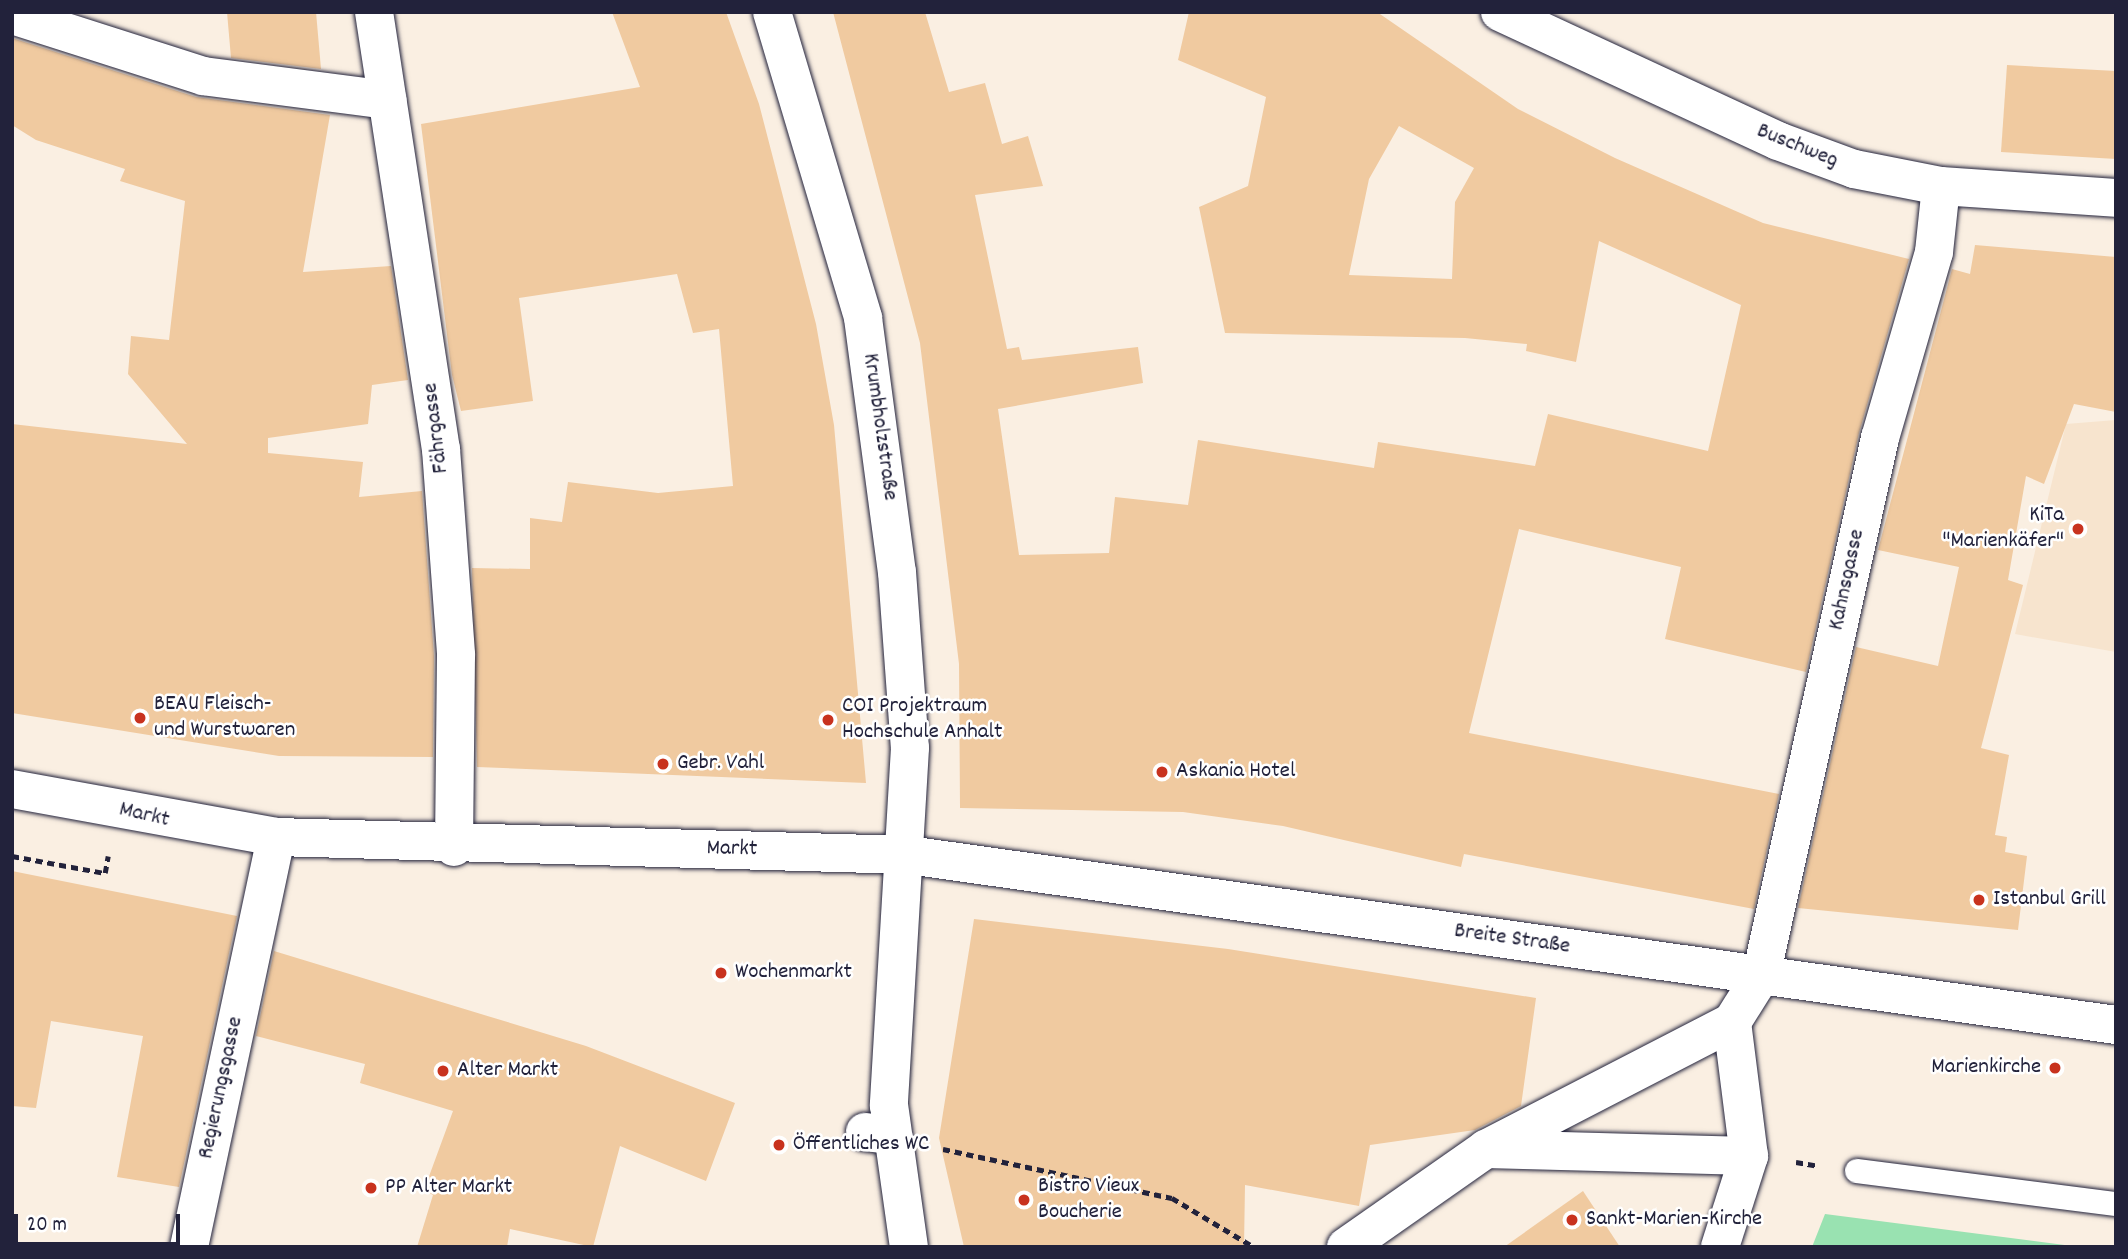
<!DOCTYPE html>
<meta charset="utf-8">
<style>
body{margin:0}
#map{position:relative;width:2128px;height:1259px;overflow:hidden;background:#faefe2;font-family:Dekko,sans-serif}
div>[style]{position:absolute}
.built>*{inset:0;background:#f7e4ce}
.green>*{inset:0;background:#99e2b1}
.building>*{inset:0;background:#f0caa0}
.path>*{height:4.5px;margin-top:-2.25px;transform-origin:0;background:repeating-linear-gradient(90deg,#22223b 0 7px,transparent 0 12px)}
.roads{filter:drop-shadow(0 0 2px #22223b) drop-shadow(0 0 2px #22223b)}
.lane>*{height:24px;margin:-12px;padding:0 12px;transform-origin:12px;border-radius:12px;background:#fff}
.street>*{height:38px;margin:-19px;padding:0 19px;transform-origin:19px;border-radius:19px;background:#fff}
.secondary>*{height:38px;margin:-19px;padding:0 19px;transform-origin:19px;border-radius:19px;background:#fff}
.dots>*{width:19px;height:19px;translate:-50% -50%;box-sizing:border-box;border:4px solid #fff;border-radius:50%}
span{translate:-50% -50%;white-space:nowrap;text-align:center;line-height:1.15;-webkit-text-stroke:5px #fff;paint-order:stroke}
.street-label{font-size:23px;color:#22223b}
.poi-label{font-size:23px;color:#22223b}
.right{translate:-100% -50%;text-align:right}
.left{translate:0 -50%;text-align:left}
.frame{position:absolute;inset:0;border:14px solid #22223b;pointer-events:none}
.scale{position:absolute;left:14px;top:1214px;width:166px;height:32px;box-sizing:border-box;border:4px solid #22223b;border-top:0;padding-left:9px;font-size:21px;line-height:24px;white-space:nowrap;color:#22223b;-webkit-text-stroke:5px #fff;paint-order:stroke}
</style>
<div id="map">
<div class="built">
<i style="clip-path:polygon(2116px 420px,2116px 652px,2015px 634px,2066px 424px)"></i>
</div>
<div class="green">
<i style="clip-path:polygon(1825px 1214px,2080px 1247px,1812px 1247px)"></i>
</div>
<div class="building">
<i style="clip-path:polygon(227px 12px,316px 12px,321px 69px,231px 58px)"></i>
<i style="clip-path:polygon(612px 12px,726px 12px,759px 104px,816px 324px,834px 425px,866px 783px,477px 767px,472px 568px,530px 569px,530px 518px,562px 522px,568px 482px,658px 493px,733px 486px,719px 329px,693px 333px,677px 274px,519px 298px,533px 401px,461px 411px,452px 375px,421px 124px,640px 87px)"></i>
<i style="clip-path:polygon(evenodd,833px 12px,925px 12px,949px 92px,985px 83px,1002px 144px,1028px 136px,1043px 186px,975px 195px,1007px 349px,1019px 347px,1022px 360px,1138px 347px,1143px 383px,998px 409px,1019px 555px,1109px 553px,1115px 497px,1188px 505px,1198px 440px,1374px 468px,1378px 442px,1535px 466px,1548px 414px,1708px 451px,1741px 305px,1599px 241px,1576px 362px,1526px 351px,1527px 344px,1465px 338px,1225px 333px,1199px 207px,1248px 186px,1266px 97px,1178px 60px,1189px 12px,1377px 12px,1518px 109px,1615px 158px,1763px 223px,1909px 259px,1859px 433px,1806px 672px,1665px 639px,1681px 567px,1519px 529px,1469px 733px,1779px 794px,1754px 909px,1464px 854px,1461px 867px,1283px 826px,1183px 812px,960px 808px,959px 664px,920px 343px,833px 12px,1399px 126px,1474px 168px,1455px 202px,1452px 279px,1349px 275px,1369px 179px,1399px 126px)"></i>
<i style="clip-path:polygon(12px 38px,196px 97px,330px 115px,303px 272px,391px 266px,408px 380px,372px 385px,368px 424px,268px 438px,268px 453px,363px 462px,359px 497px,422px 491px,434px 656px,433px 757px,279px 756px,12px 713px,12px 424px,187px 444px,128px 374px,131px 336px,169px 340px,185px 201px,120px 181px,125px 169px,36px 140px,12px 125px)"></i>
<i style="clip-path:polygon(2007px 65px,2116px 71px,2116px 159px,2001px 152px)"></i>
<i style="clip-path:polygon(1975px 245px,2116px 257px,2116px 412px,2074px 404px,2044px 484px,2026px 476px,2008px 580px,2023px 585px,1981px 748px,2009px 755px,1995px 835px,2007px 837px,2005px 852px,2027px 856px,2018px 930px,1798px 908px,1856px 647px,1938px 666px,1959px 567px,1878px 550px,1952px 269px,1970px 274px)"></i>
<i style="clip-path:polygon(12px 871px,237px 916px,179px 1187px,117px 1177px,143px 1036px,51px 1021px,36px 1108px,12px 1106px)"></i>
<i style="clip-path:polygon(974px 919px,1228px 949px,1536px 998px,1521px 1106px,1475px 1130px,1370px 1145px,1359px 1206px,1245px 1185px,1244px 1247px,964px 1247px,939px 1138px)"></i>
<i style="clip-path:polygon(274px 951px,586px 1046px,735px 1103px,706px 1181px,620px 1146px,593px 1247px,510px 1229px,507px 1247px,417px 1247px,433px 1195px,424px 1190px,453px 1111px,360px 1083px,365px 1064px,256px 1036px)"></i>
<i style="clip-path:polygon(1583px 1191px,1620px 1247px,1504px 1247px)"></i>
</div>
<div class="path">
<i style="left:12px;top:856px;width:95px;rotate:10.4deg"></i>
<i style="left:105px;top:873px;width:17px;rotate:-80deg"></i>
<i style="left:943px;top:1149px;width:234px;rotate:12.1deg"></i>
<i style="left:1172px;top:1198px;width:96px;rotate:30.9deg"></i>
<i style="left:1796px;top:1162px;width:22px;rotate:10deg"></i>
</div>
<div class="roads">
<div class="lane">
<i style="left:1857px;top:1171px;width:261px;rotate:7.3deg"></i>
</div>
<div class="street">
<i style="left:374px;top:12px;width:442px;rotate:81.3deg"></i>
<i style="left:441px;top:449px;width:207px;rotate:85.8deg"></i>
<i style="left:456px;top:655px;width:192px;rotate:90.6deg"></i>
<i style="left:1500px;top:12px;width:306px;rotate:24.9deg"></i>
<i style="left:1778px;top:141px;width:81px;rotate:20.2deg"></i>
<i style="left:1854px;top:169px;width:89px;rotate:11.1deg"></i>
<i style="left:1941px;top:186px;width:175px;rotate:3.9deg"></i>
<i style="left:12px;top:15px;width:201px;rotate:17.7deg"></i>
<i style="left:203px;top:76px;width:186px;rotate:7.4deg"></i>
<i style="left:12px;top:789px;width:268px;rotate:10.3deg"></i>
<i style="left:276px;top:837px;width:632px;rotate:1.63deg"></i>
<i style="left:908px;top:855px;width:1220px;rotate:8.01deg"></i>
<i style="left:1732px;top:1022px;width:135px;rotate:82.8deg"></i>
<i style="left:865px;top:1132px;width:26px;rotate:7deg"></i>
<i style="left:1486px;top:1149px;width:277px;rotate:-27.3deg"></i>
<i style="left:1732px;top:1022px;width:54px;rotate:-57.8deg"></i>
<i style="left:1761px;top:976px;width:551px;rotate:-77.53deg"></i>
<i style="left:1880px;top:438px;width:194px;rotate:-73.8deg"></i>
<i style="left:1934px;top:252px;width:66px;rotate:-83.9deg"></i>
<i style="left:189px;top:1247px;width:419px;rotate:-78deg"></i>
<i style="left:1346px;top:1247px;width:171px;rotate:-35deg"></i>
<i style="left:1486px;top:1149px;width:263px;rotate:1.5deg"></i>
<i style="left:1749px;top:1156px;width:96px;rotate:107.7deg"></i>
</div>
<div class="secondary">
<i style="left:772px;top:12px;width:319px;rotate:73.4deg"></i>
<i style="left:863px;top:318px;width:256px;rotate:82.4deg"></i>
<i style="left:897px;top:572px;width:176px;rotate:85.8deg"></i>
<i style="left:910px;top:748px;width:358px;rotate:93.4deg"></i>
<i style="left:889px;top:1105px;width:143px;rotate:82deg"></i>
</div>
</div>
<div class="dots">
<i style="left:2078px;top:529px;background:#c8321e"></i>
<i style="left:140px;top:718px;background:#c8321e"></i>
<i style="left:828px;top:720px;background:#c8321e"></i>
<i style="left:663px;top:764px;background:#c8321e"></i>
<i style="left:1162px;top:772px;background:#c8321e"></i>
<i style="left:1979px;top:900px;background:#c8321e"></i>
<i style="left:721px;top:973px;background:#c8321e"></i>
<i style="left:2055px;top:1068px;background:#c8321e"></i>
<i style="left:443px;top:1071px;background:#c8321e"></i>
<i style="left:779px;top:1145px;background:#c8321e"></i>
<i style="left:371px;top:1188px;background:#c8321e"></i>
<i style="left:1024px;top:1200px;background:#c8321e"></i>
<i style="left:1572px;top:1220px;background:#c8321e"></i>
</div>
<div class="street-label">
<span style="left:1797px;top:147px;rotate:22deg">Buschweg</span>
<span style="left:879px;top:427px;rotate:82deg">Krumbholzstraße</span>
<span style="left:437px;top:428px;rotate:-97deg">Fährgasse</span>
<span style="left:1848px;top:580px;rotate:-78deg">Kahnsgasse</span>
<span style="left:144px;top:816px;rotate:13deg">Markt</span>
<span style="left:732px;top:850px;rotate:1deg">Markt</span>
<span style="left:1512px;top:940px;rotate:8deg">Breite Straße</span>
<span style="left:222px;top:1088px;rotate:-78deg">Regierungsgasse</span>
</div>
<div class="poi-label">
<span class="right" style="left:2064px;top:529px">KiTa<br>"Marienkäfer"</span>
<span class="left" style="left:154px;top:718px">BEAU Fleisch-<br>und Wurstwaren</span>
<span class="left" style="left:842px;top:720px">COI Projektraum<br>Hochschule Anhalt</span>
<span class="left" style="left:677px;top:764px">Gebr. Vahl</span>
<span class="left" style="left:1176px;top:772px">Askania Hotel</span>
<span class="left" style="left:1993px;top:900px">Istanbul Grill</span>
<span class="left" style="left:735px;top:973px">Wochenmarkt</span>
<span class="right" style="left:2041px;top:1068px">Marienkirche</span>
<span class="left" style="left:457px;top:1071px">Alter Markt</span>
<span class="left" style="left:793px;top:1145px">Öffentliches WC</span>
<span class="left" style="left:1038px;top:1200px">Bistro Vieux<br>Boucherie</span>
<span class="left" style="left:385px;top:1188px">PP Alter Markt</span>
<span class="left" style="left:1586px;top:1220px">Sankt-Marien-Kirche</span>
</div>
<div class="frame"></div>
<div class="scale">20 m</div>
</div>
